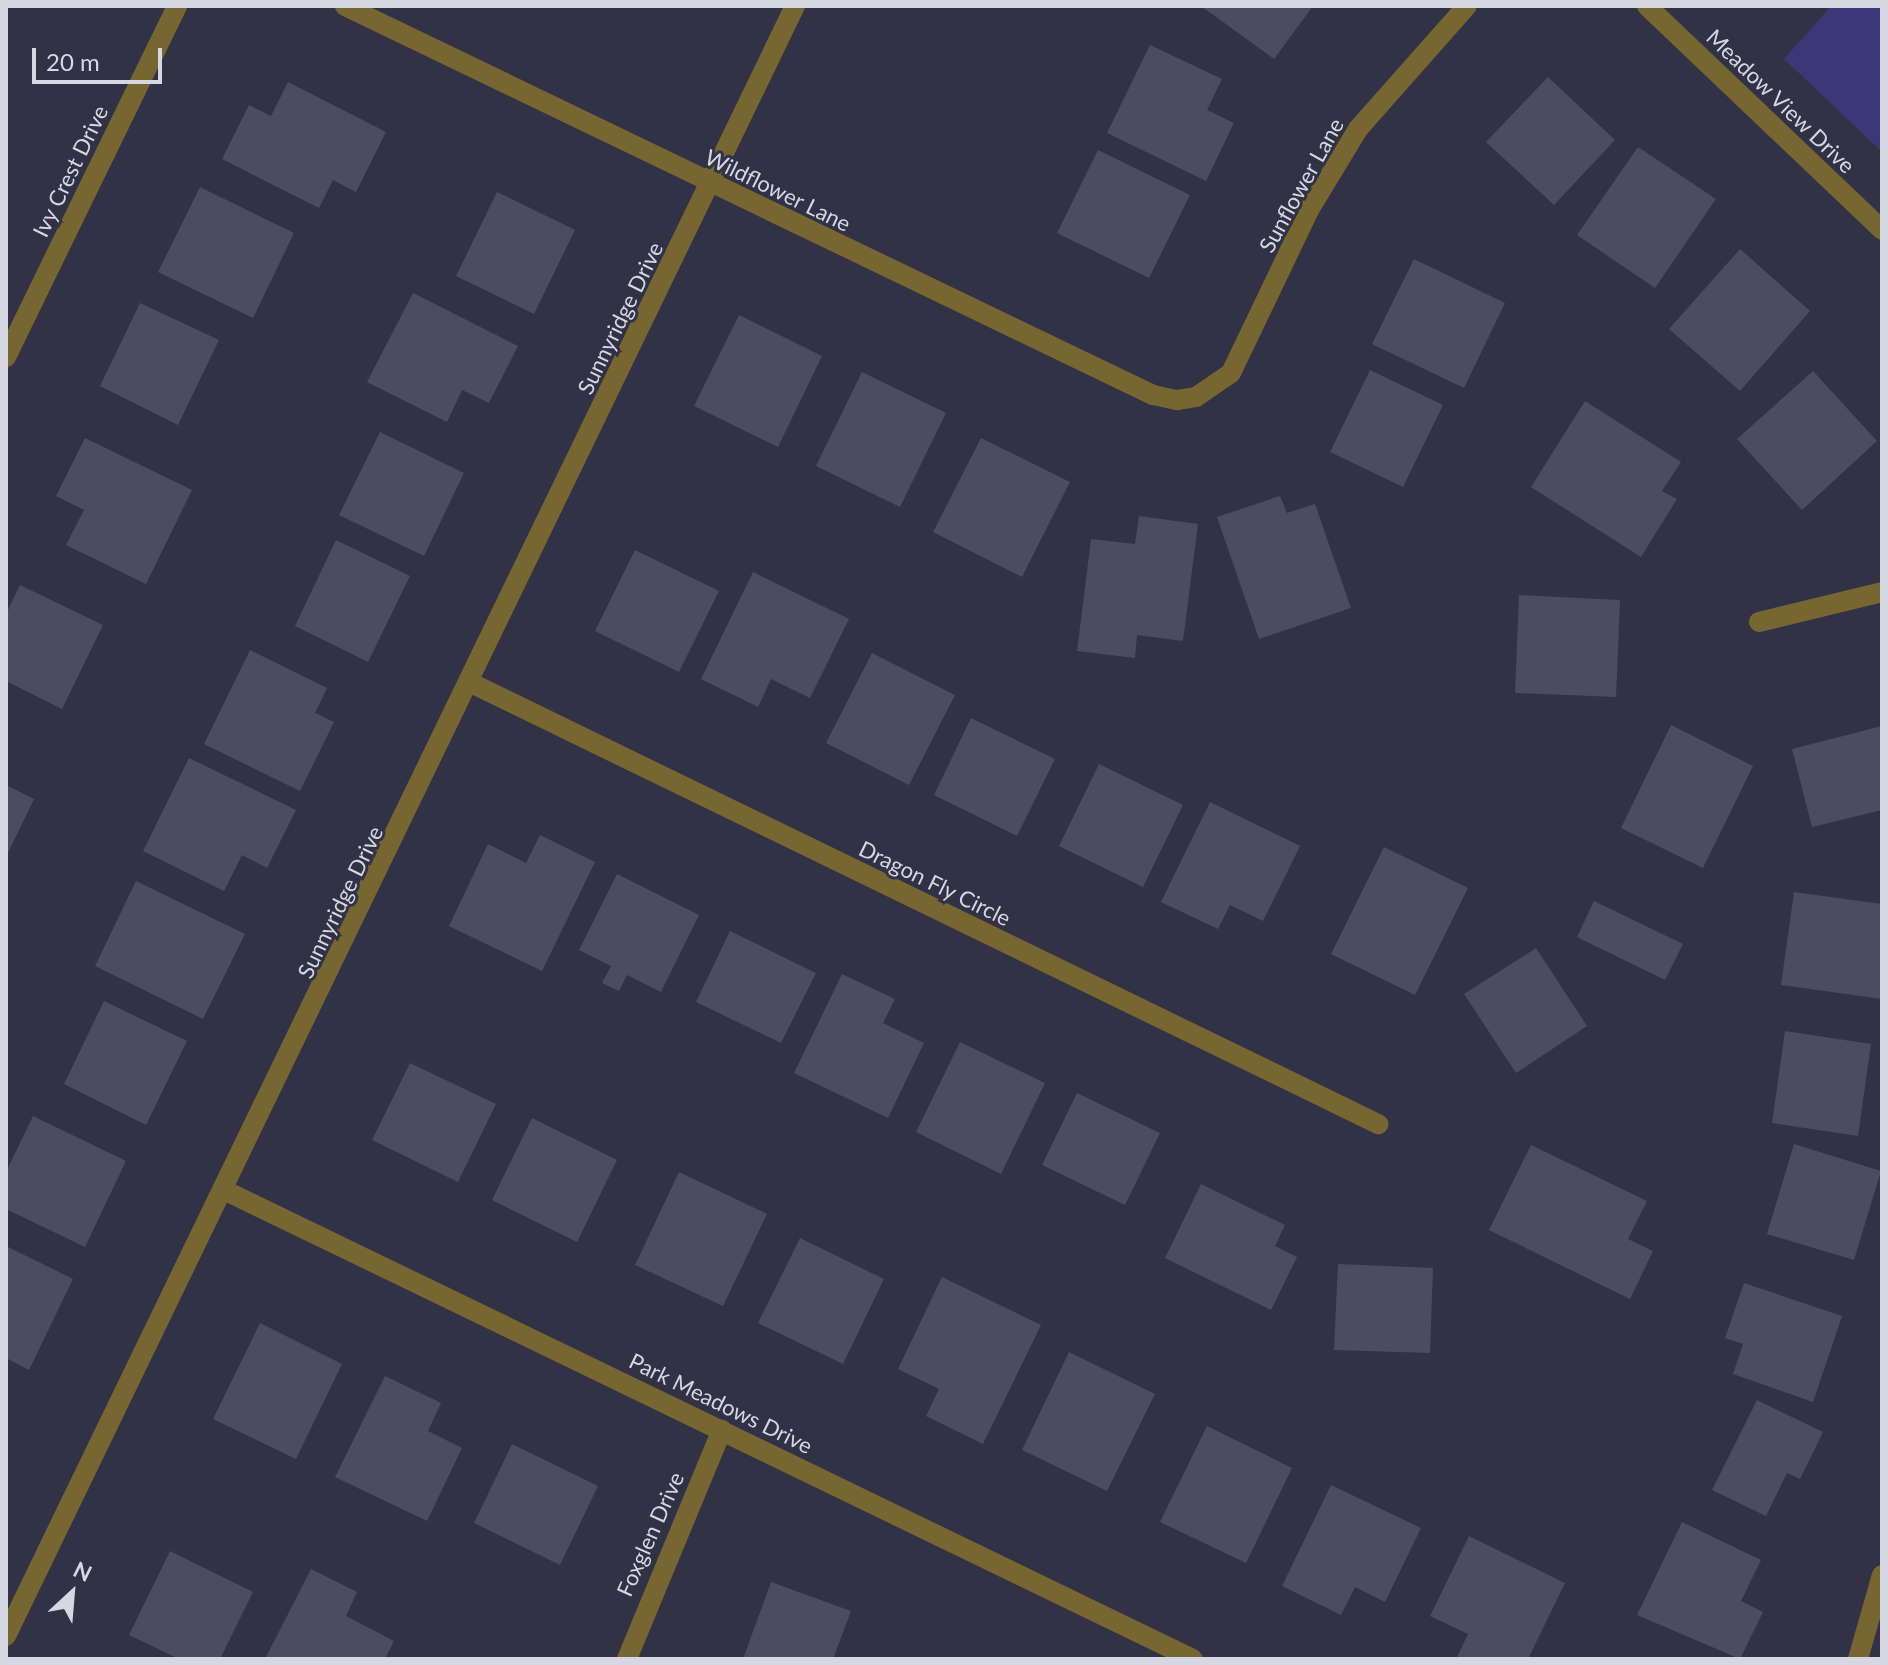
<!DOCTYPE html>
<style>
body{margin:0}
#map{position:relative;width:1888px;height:1665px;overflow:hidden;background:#313245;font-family:Lato,sans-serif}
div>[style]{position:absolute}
.green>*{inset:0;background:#3c3776}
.building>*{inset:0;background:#4b4c60}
.minor>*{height:20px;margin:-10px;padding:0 10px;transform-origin:10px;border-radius:10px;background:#776632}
span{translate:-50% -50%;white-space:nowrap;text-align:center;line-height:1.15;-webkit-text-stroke:6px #313245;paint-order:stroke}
.street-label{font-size:22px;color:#d7d7e4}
.frame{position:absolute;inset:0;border:8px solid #d7d7e4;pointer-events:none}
.north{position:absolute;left:32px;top:1553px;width:80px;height:80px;-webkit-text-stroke:6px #313245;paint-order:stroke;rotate:26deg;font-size:22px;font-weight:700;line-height:32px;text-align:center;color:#d7d7e4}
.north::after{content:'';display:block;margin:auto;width:28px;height:36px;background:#d7d7e4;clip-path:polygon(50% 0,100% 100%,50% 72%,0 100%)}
.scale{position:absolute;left:32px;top:48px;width:130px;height:36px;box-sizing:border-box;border:4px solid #d7d7e4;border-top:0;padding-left:10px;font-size:24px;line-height:28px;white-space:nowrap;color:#d7d7e4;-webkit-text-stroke:6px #313245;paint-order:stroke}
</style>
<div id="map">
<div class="green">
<i style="clip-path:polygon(1831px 6px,1882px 6px,1882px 152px,1784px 59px)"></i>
</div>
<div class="building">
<i style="clip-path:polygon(1201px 6px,1313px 6px,1274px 59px)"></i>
<i style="clip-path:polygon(1150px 45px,1222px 79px,1207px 110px,1234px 123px,1206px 181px,1107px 133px)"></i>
<i style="clip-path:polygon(1548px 77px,1615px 140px,1554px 205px,1486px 142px)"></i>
<i style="clip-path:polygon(288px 82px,386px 132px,356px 192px,333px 180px,319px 208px,222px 159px,249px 105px,271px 116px)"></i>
<i style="clip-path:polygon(1638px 147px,1716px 199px,1655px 288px,1577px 235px)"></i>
<i style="clip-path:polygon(1098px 150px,1190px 195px,1149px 278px,1057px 233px)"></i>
<i style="clip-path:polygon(200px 187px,294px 233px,253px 318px,158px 272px)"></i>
<i style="clip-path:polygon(497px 192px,575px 230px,534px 314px,456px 276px)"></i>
<i style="clip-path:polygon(1740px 249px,1810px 311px,1740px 391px,1669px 329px)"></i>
<i style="clip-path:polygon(1414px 259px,1505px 303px,1464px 388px,1372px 344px)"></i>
<i style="clip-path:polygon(413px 293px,518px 346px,489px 403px,462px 390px,447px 422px,367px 382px)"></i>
<i style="clip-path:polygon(140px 303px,219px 340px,178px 425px,100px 386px)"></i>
<i style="clip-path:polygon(739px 315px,822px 356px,778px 447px,694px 406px)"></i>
<i style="clip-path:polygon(1370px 370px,1443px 405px,1403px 487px,1330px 452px)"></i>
<i style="clip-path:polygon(1813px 371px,1877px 441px,1802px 510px,1737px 439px)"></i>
<i style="clip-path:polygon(862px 372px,946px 413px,900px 507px,816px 466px)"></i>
<i style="clip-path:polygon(1585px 401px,1681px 462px,1662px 491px,1677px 499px,1641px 557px,1531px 487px)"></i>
<i style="clip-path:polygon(380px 432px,464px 473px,424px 556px,339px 515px)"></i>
<i style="clip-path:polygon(85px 438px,192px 490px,146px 584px,66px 545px,84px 510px,56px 496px)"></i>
<i style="clip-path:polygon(981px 438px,1070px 482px,1022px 577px,933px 532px)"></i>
<i style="clip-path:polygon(1280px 496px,1287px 513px,1315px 504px,1351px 608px,1259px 639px,1217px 517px)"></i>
<i style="clip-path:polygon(1139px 516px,1198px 524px,1183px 641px,1137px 635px,1135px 658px,1077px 651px,1091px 539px,1135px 544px)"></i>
<i style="clip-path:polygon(336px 540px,410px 576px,368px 662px,295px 626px)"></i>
<i style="clip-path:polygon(635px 550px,719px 591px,679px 672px,595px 631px)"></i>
<i style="clip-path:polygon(753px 572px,849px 619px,810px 698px,771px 679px,758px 707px,701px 679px)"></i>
<i style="clip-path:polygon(20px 585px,103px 625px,62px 709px,6px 681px,6px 614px)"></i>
<i style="clip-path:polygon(1519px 595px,1620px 600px,1616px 697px,1515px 693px)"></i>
<i style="clip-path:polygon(250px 650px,327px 688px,315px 713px,334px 722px,300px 791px,204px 744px)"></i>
<i style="clip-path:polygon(872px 653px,955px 695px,909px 785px,826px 743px)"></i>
<i style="clip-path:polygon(971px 718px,1055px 759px,1017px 836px,934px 795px)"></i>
<i style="clip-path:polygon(1671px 725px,1753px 766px,1703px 868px,1621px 828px)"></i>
<i style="clip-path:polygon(1882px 726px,1882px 810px,1812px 827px,1792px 749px)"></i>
<i style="clip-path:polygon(189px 758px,296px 810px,267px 868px,242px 855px,224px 891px,143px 851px)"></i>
<i style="clip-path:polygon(1099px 764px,1183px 805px,1143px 887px,1059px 846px)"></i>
<i style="clip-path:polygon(6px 785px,34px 799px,6px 857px)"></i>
<i style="clip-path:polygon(1210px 802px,1300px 846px,1263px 921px,1230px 905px,1218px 929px,1161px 902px)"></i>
<i style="clip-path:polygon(540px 835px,595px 862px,542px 971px,449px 926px,488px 844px,526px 863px)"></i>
<i style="clip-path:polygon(1384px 847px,1468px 888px,1415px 995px,1331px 954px)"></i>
<i style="clip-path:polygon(617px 874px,699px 915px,661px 992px,627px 975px,619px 991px,602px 983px,611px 966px,579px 950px)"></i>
<i style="clip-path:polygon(136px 881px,245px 934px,203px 1019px,95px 966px)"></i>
<i style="clip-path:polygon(1794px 892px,1882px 904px,1882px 999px,1781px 985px)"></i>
<i style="clip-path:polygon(1594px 901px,1683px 944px,1665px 980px,1577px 937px)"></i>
<i style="clip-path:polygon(730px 931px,816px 973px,781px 1043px,696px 1002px)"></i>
<i style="clip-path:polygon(1536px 948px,1587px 1026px,1516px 1073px,1464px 994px)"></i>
<i style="clip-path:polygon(842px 974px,895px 999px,883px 1023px,924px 1043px,888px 1118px,794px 1073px)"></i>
<i style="clip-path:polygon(104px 1001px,187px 1041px,146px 1125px,64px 1084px)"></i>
<i style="clip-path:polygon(1785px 1031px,1871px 1044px,1858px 1136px,1772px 1123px)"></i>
<i style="clip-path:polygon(960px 1042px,1045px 1083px,1001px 1174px,916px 1132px)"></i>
<i style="clip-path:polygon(410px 1063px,496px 1104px,458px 1182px,372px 1140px)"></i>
<i style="clip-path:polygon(1077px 1093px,1160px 1133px,1125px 1205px,1042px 1165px)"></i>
<i style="clip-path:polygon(33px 1116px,126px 1161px,85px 1247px,6px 1209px,6px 1172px)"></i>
<i style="clip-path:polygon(532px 1118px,617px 1160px,577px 1242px,492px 1200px)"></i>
<i style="clip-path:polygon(1794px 1144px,1881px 1171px,1854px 1260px,1767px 1234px)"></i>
<i style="clip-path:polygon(1531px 1145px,1647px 1201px,1628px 1239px,1653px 1251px,1630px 1299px,1489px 1230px)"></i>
<i style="clip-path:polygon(679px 1172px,767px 1214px,723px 1306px,635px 1265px)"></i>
<i style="clip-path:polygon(1201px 1184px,1285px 1225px,1275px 1246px,1297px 1257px,1271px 1310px,1165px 1258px)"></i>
<i style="clip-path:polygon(800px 1238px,884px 1279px,843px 1364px,758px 1323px)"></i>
<i style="clip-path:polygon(6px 1246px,73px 1279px,29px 1370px,6px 1358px)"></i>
<i style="clip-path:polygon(1338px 1264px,1433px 1268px,1430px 1353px,1334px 1350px)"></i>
<i style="clip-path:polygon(942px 1277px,1041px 1325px,983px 1444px,926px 1416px,939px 1389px,898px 1369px)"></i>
<i style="clip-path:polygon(1744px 1283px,1842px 1316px,1813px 1402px,1733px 1374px,1743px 1344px,1725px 1338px)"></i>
<i style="clip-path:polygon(260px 1323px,342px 1364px,296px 1459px,213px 1419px)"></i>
<i style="clip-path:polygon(1069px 1352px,1155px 1394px,1107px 1491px,1022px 1450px)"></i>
<i style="clip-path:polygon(385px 1376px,441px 1403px,428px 1431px,462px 1448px,427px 1521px,335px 1477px)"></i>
<i style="clip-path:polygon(1757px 1400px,1823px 1432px,1800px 1479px,1787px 1473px,1766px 1516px,1712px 1490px)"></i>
<i style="clip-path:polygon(1207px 1426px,1292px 1468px,1246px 1563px,1160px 1522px)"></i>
<i style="clip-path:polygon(512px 1444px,598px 1486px,560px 1565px,474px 1523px)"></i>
<i style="clip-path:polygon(1331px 1485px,1421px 1528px,1385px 1602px,1355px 1587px,1341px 1615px,1282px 1586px)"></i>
<i style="clip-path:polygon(1682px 1522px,1761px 1560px,1741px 1601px,1763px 1612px,1740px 1659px,1637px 1615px)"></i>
<i style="clip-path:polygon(1469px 1536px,1565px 1583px,1528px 1659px,1456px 1659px,1468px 1634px,1430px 1616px)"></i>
<i style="clip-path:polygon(170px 1551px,253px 1592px,220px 1659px,179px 1659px,129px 1635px)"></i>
<i style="clip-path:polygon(311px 1569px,357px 1592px,346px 1616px,394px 1641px,385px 1659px,265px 1659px)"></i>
<i style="clip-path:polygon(771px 1582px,851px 1611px,833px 1659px,743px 1659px)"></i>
</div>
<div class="minor">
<i style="left:345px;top:6px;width:897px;rotate:25.71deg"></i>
<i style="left:1153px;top:395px;width:25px;rotate:12deg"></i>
<i style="left:1177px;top:400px;width:19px;rotate:-9deg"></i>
<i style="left:1196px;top:397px;width:42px;rotate:-34.4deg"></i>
<i style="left:1231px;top:373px;width:181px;rotate:-64.4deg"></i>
<i style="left:1309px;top:210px;width:95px;rotate:-58.8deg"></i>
<i style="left:1358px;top:129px;width:164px;rotate:-48.5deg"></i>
<i style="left:1647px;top:6px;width:325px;rotate:43.6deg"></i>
<i style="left:6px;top:357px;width:390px;rotate:-64deg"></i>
<i style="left:1759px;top:622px;width:127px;rotate:-13.7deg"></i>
<i style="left:471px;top:683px;width:1009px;rotate:25.93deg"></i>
<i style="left:226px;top:1191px;width:1074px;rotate:25.83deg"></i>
<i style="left:6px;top:1636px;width:1811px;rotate:-64.17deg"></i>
<i style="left:627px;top:1659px;width:248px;rotate:-67.5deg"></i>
<i style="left:1858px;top:1659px;width:87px;rotate:-74.1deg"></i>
</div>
<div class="street-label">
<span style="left:1781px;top:101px;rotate:44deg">Meadow View Drive</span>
<span style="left:70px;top:171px;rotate:-64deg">Ivy Crest Drive</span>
<span style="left:1301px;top:185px;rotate:-61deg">Sunflower Lane</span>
<span style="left:778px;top:190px;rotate:26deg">Wildflower Lane</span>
<span style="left:620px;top:318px;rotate:-64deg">Sunnyridge Drive</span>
<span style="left:935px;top:883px;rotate:26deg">Dragon Fly Circle</span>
<span style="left:340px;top:902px;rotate:-64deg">Sunnyridge Drive</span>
<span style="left:721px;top:1403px;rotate:26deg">Park Meadows Drive</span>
<span style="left:650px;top:1534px;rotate:-66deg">Foxglen Drive</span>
</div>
<div class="frame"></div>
<div class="north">N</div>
<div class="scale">20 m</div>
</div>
